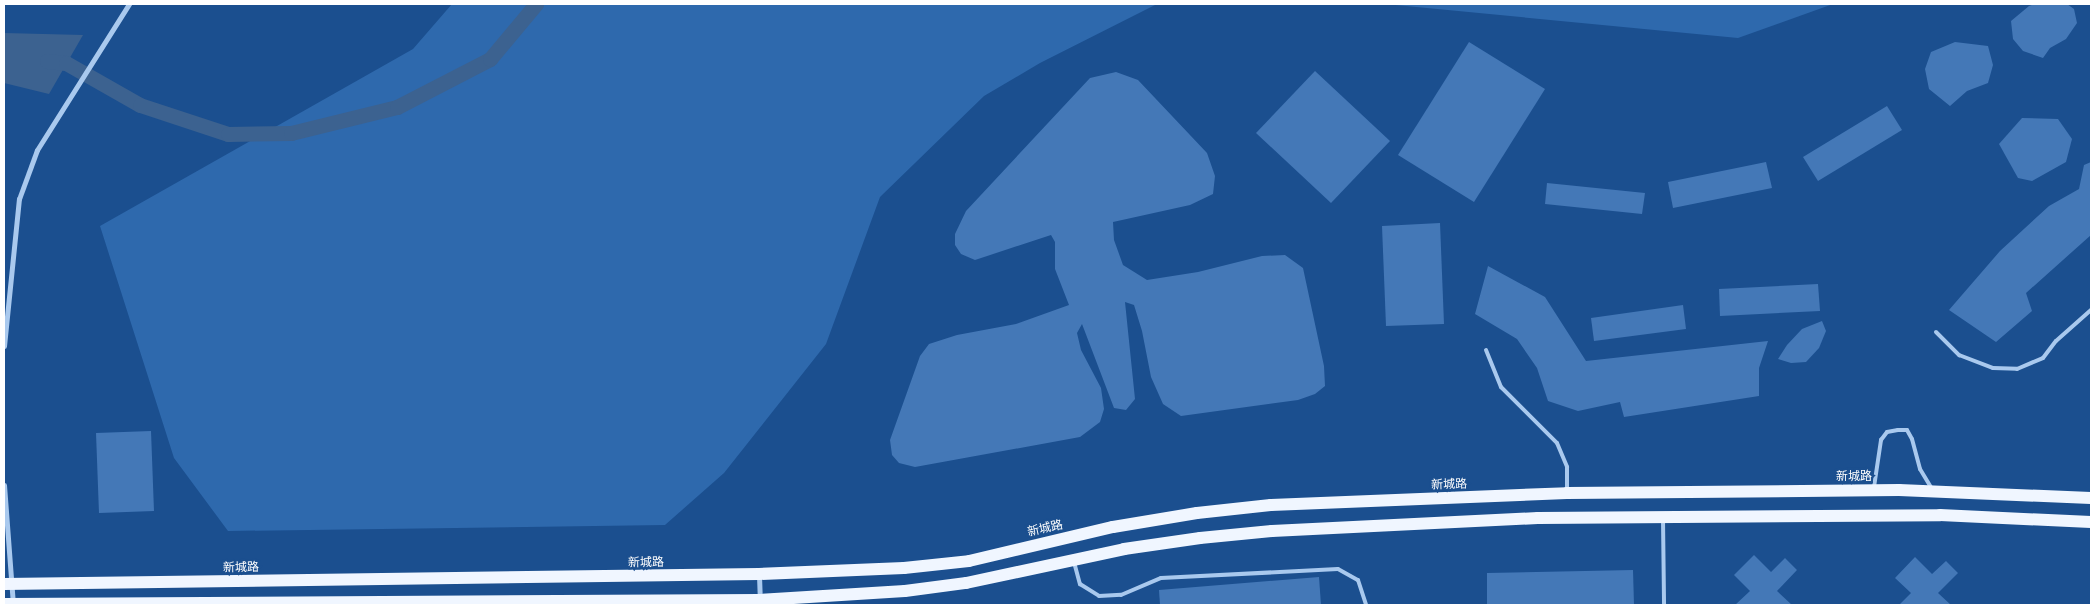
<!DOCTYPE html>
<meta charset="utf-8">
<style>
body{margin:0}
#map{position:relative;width:2095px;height:609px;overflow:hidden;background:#1b4f8f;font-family:Montserrat,"Noto Sans SC",sans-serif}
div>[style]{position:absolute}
.green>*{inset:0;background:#2e69ad}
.water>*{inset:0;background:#3c6290}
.canal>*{height:15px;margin:-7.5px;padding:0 7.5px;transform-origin:7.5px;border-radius:7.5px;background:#3c6290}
.building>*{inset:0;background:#4478b7}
.service>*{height:4px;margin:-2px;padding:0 2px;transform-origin:2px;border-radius:2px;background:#a9c9ee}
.minor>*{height:5px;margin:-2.5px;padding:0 2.5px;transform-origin:2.5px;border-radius:2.5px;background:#a9c9ee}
.primary>*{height:12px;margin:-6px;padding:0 6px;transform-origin:6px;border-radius:6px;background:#f0f6ff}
span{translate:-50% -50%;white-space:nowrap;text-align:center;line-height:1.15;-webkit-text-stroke:4.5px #1b4f8f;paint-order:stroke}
.street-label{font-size:12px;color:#fff}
.frame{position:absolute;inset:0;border:5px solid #fff;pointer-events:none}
</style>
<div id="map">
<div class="green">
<i style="clip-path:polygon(452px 4px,1157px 4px,1040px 63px,984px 96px,880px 197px,826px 344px,724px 473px,665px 525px,228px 531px,174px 458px,100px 226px,413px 49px)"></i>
<i style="clip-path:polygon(1385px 4px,1833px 4px,1738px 38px)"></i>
</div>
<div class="water">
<i style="clip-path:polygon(4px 33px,83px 35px,49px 94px,4px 83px)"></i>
</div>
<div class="canal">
<i style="left:47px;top:61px;width:19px;rotate:6deg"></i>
<i style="left:66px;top:63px;width:85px;rotate:29.6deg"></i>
<i style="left:140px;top:105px;width:93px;rotate:18.2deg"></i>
<i style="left:228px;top:134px;width:63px;rotate:-0.9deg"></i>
<i style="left:291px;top:133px;width:109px;rotate:-13.8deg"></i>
<i style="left:397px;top:107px;width:105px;rotate:-27.3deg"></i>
<i style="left:490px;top:59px;width:72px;rotate:-50.1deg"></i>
</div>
<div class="building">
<i style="clip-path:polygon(2035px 4px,2067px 4px,2074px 9px,2077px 23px,2066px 39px,2050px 48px,2043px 58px,2023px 51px,2013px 39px,2011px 21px,2029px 6px)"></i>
<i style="clip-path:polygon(1469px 42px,1545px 89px,1474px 202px,1398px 155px)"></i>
<i style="clip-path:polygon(1955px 42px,1988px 46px,1993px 65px,1988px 83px,1967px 91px,1950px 106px,1929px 89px,1925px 69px,1931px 52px)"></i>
<i style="clip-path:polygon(1315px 71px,1390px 141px,1331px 203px,1256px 133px)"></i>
<i style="clip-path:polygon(1116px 72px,1138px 80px,1207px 153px,1215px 176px,1213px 194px,1190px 205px,1113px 222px,1114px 240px,1123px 265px,1147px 280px,1198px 272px,1262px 256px,1285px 255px,1303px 268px,1324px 366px,1325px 386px,1315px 394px,1298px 400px,1181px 416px,1163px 404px,1151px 377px,1142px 331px,1134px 305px,1125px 302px,1135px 399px,1126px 410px,1114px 408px,1082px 324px,1077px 333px,1081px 350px,1101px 388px,1104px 409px,1100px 422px,1080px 437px,915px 467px,899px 463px,892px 455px,890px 440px,920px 356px,929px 344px,957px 335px,1016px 324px,1069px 305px,1055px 269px,1055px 242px,1051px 235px,975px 260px,961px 254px,955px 245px,955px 234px,966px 211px,1090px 78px)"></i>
<i style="clip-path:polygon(1887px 106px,1902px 130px,1818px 181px,1803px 157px)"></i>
<i style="clip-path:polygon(2022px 118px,2058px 119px,2072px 139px,2066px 162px,2032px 181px,2018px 178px,1999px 144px)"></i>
<i style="clip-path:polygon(1766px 162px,1772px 188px,1673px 208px,1668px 182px)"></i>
<i style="clip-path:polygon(2091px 162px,2091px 235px,2026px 293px,2032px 311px,1996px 342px,1949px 310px,2000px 251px,2049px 206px,2079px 189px,2084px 165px)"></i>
<i style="clip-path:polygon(1547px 183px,1645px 193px,1642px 214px,1545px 204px)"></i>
<i style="clip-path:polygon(1440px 223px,1444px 324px,1386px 326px,1382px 226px)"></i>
<i style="clip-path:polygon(1488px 266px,1545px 297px,1586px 361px,1768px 341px,1759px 368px,1759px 396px,1624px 417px,1620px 402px,1578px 411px,1548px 401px,1537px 368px,1517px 339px,1475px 314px)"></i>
<i style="clip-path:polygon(1818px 284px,1820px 311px,1720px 316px,1719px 289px)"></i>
<i style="clip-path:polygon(1683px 305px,1686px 329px,1594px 341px,1591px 318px)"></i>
<i style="clip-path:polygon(1822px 321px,1826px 331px,1819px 348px,1806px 362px,1791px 363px,1778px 359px,1787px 345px,1802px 329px)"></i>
<i style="clip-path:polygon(151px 431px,154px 511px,99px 513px,96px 433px)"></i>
<i style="clip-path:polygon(1754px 555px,1771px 572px,1785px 558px,1797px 570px,1777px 591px,1792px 605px,1735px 605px,1750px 591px,1734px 575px)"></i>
<i style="clip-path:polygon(1915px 557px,1932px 574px,1946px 561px,1958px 573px,1938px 593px,1951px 605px,1899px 605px,1911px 593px,1895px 578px)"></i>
<i style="clip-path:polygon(1633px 570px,1634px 605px,1487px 605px,1487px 573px)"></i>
<i style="clip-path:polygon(1319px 577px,1321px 605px,1160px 605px,1159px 590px)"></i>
</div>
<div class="service">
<i style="left:1936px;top:332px;width:33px;rotate:45deg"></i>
<i style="left:1959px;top:355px;width:36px;rotate:21deg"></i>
<i style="left:1993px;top:368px;width:24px;rotate:2deg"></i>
<i style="left:2017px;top:369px;width:28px;rotate:-23deg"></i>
<i style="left:2043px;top:358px;width:21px;rotate:-53deg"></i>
<i style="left:2056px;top:341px;width:47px;rotate:-41.5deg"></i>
<i style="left:1486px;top:350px;width:40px;rotate:68deg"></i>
<i style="left:1501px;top:387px;width:79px;rotate:45deg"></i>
<i style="left:1557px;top:443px;width:26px;rotate:67deg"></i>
<i style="left:1567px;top:467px;width:23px;rotate:90deg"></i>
<i style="left:1874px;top:487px;width:48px;rotate:-81.5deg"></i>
<i style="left:1881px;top:440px;width:10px;rotate:-53deg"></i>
<i style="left:1887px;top:432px;width:11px;rotate:-10deg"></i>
<i style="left:1898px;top:430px;width:9px"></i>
<i style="left:1907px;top:430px;width:10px;rotate:61deg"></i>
<i style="left:1912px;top:439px;width:31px;rotate:75deg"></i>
<i style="left:1920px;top:469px;width:23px;rotate:59deg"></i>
<i style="left:1663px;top:519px;width:86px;rotate:89.3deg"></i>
<i style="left:1074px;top:562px;width:23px;rotate:75deg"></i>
<i style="left:1080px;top:584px;width:22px;rotate:32deg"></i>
<i style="left:1099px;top:596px;width:22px;rotate:-3deg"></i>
<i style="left:1121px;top:595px;width:43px;rotate:-23deg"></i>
<i style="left:1161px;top:578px;width:177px;rotate:-2.9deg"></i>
<i style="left:1338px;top:569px;width:23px;rotate:29deg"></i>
<i style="left:1358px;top:580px;width:26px;rotate:72deg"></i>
</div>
<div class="minor">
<i style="left:4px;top:346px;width:148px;rotate:-84.2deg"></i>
<i style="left:19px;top:199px;width:52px;rotate:-69.8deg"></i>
<i style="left:37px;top:150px;width:173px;rotate:-57.8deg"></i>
<i style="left:4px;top:485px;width:120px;rotate:85.7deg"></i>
<i style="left:759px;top:575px;width:24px;rotate:88deg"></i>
</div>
<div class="primary">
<i style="left:4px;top:584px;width:755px;rotate:-0.76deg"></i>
<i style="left:759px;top:574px;width:145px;rotate:-2.4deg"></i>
<i style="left:904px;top:568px;width:65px;rotate:-6.1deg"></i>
<i style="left:969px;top:561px;width:148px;rotate:-13.3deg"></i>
<i style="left:1113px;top:527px;width:85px;rotate:-9.5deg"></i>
<i style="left:1197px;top:513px;width:74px;rotate:-6.2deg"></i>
<i style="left:1271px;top:505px;width:296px;rotate:-2.3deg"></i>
<i style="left:1567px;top:493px;width:332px;rotate:-0.5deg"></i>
<i style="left:1899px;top:490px;width:192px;rotate:2.4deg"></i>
<i style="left:4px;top:604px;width:756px;rotate:-0.3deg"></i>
<i style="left:760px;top:600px;width:145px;rotate:-3.6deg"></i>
<i style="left:905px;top:591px;width:62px;rotate:-7.5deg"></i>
<i style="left:966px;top:583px;width:162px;rotate:-12.1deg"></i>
<i style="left:1124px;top:549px;width:77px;rotate:-8.2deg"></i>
<i style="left:1200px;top:538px;width:72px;rotate:-5.6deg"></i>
<i style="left:1272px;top:531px;width:266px;rotate:-2.8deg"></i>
<i style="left:1538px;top:518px;width:402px;rotate:-0.4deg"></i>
<i style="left:1940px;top:515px;width:151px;rotate:2.7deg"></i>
</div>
<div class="street-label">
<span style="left:1854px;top:476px">新城路</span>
<span style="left:1449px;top:484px;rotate:-2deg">新城路</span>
<span style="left:1045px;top:528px;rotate:-13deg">新城路</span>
<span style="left:646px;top:562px;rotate:-1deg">新城路</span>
<span style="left:241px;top:567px;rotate:-1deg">新城路</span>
</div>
<div class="frame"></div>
</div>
